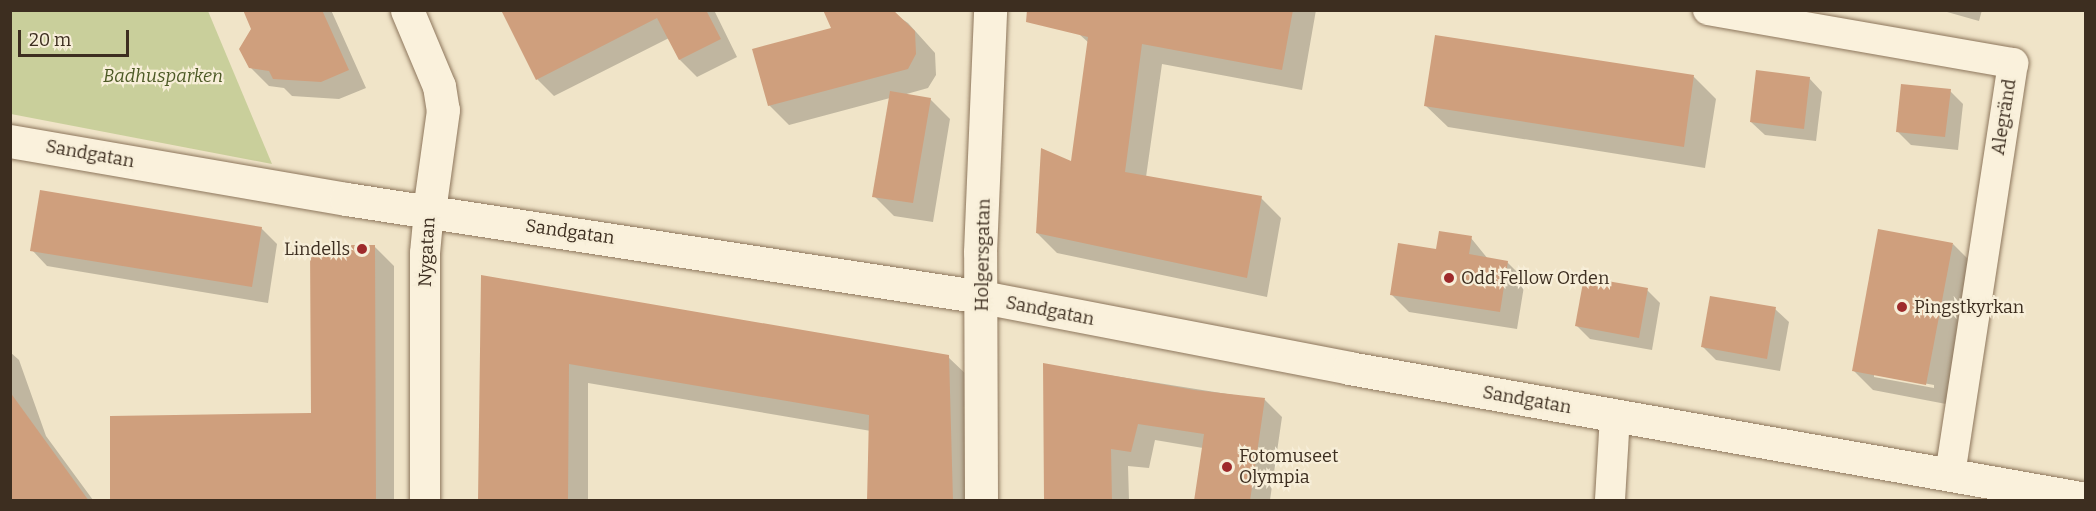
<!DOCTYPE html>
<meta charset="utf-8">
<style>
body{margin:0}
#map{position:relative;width:2096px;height:511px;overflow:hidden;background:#f0e4c8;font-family:Bitter,serif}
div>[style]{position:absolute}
.green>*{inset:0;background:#c9cf9b}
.shadow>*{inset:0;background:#0003}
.building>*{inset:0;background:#cf9f7d}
.roads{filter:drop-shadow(0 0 2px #8d765c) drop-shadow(0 0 2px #8d765c)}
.street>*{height:30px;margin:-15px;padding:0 15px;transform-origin:15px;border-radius:15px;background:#faf1dc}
.secondary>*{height:33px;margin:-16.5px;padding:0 16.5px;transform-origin:16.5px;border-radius:16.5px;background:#faf1dc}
.dots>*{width:16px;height:16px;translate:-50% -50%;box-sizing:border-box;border:3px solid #f7eed8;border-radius:50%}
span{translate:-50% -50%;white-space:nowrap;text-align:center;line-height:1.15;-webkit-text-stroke:4.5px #f7eed8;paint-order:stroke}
.park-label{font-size:18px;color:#4d5a26;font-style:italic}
.street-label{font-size:18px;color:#3d2e20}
.poi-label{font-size:18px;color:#3d2e20}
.right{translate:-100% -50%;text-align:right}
.left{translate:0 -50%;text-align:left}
.frame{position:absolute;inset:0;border:12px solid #3d2e20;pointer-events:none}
.scale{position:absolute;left:18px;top:30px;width:111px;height:27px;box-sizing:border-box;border:3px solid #3d2e20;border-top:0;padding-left:8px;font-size:18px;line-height:21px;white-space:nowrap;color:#3d2e20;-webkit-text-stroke:4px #f7eed8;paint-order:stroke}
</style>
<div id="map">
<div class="green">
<i style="clip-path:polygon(10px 11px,208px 11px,272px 164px,11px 114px)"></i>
</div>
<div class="shadow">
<i style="clip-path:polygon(245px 10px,331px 10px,366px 88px,339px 99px,292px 96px,284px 88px,269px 86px,251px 68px,252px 29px)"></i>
<i style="clip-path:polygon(573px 10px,714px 10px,737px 57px,697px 77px,680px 60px,669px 38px,554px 96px,537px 79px)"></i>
<i style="clip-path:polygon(825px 10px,898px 10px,893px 13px,908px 23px,935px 53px,936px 75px,928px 88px,903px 95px,930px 99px,950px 119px,933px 222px,894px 216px,874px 196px,890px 98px,789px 125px,769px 105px,833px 29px)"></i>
<i style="clip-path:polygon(1083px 10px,1316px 10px,1302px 90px,1162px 64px,1146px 177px,1261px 198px,1281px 218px,1267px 297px,1057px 253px,1037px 233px,1072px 163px,1089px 43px,1079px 34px)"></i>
<i style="clip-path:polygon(1940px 10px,1982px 10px,1979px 21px)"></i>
<i style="clip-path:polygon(1436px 37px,1694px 77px,1716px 99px,1705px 168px,1448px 127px,1425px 105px)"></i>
<i style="clip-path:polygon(1809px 78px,1822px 92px,1816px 141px,1765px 135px,1751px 122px)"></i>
<i style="clip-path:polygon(1950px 91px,1963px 104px,1958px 150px,1911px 145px,1897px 131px)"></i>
<i style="clip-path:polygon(261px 228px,277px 244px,268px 303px,47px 266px,32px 250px)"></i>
<i style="clip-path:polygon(1471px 238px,1488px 259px,1507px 262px,1525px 280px,1517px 329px,1409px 312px,1392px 295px,1437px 251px)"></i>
<i style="clip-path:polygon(evenodd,1953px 244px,1973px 264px,1946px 404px,1873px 390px,1853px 370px,1953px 244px,1874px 374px,1934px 385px,1934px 388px,1874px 377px,1874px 374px)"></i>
<i style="clip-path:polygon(374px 246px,394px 266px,394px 500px,112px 500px,312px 415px)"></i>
<i style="clip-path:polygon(482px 277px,948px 357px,969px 377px,971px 500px,869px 500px,871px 431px,588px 383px,588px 500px,480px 500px)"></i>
<i style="clip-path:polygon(1647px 290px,1660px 303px,1652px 350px,1590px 339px,1577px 326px)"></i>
<i style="clip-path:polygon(1775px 309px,1789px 322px,1780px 371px,1716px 360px,1703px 347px)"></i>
<i style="clip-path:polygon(10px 352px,19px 360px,46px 436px,93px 500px,10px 500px)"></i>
<i style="clip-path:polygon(1045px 365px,1265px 400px,1282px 417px,1270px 500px,1195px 500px,1203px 448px,1155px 440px,1149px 468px,1128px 466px,1129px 500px,1046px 500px)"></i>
</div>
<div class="building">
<i style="clip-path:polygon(243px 10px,322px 10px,349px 70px,321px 82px,273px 79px,269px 71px,249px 68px,239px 49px,251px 29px)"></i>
<i style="clip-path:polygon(501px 10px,706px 10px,721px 39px,679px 60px,657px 18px,536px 80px)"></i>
<i style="clip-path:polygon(823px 10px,893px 10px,915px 31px,916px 54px,908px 69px,768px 106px,752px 49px,831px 28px)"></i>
<i style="clip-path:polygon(1027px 10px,1293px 10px,1282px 70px,1142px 44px,1125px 172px,1262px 196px,1247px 278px,1036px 233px,1041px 148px,1071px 161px,1088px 37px,1026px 22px)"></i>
<i style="clip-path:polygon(1435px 35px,1694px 75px,1684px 147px,1424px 106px)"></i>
<i style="clip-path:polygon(1756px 70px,1810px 77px,1804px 129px,1750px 122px)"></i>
<i style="clip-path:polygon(1901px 84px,1951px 89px,1945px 137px,1896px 132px)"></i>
<i style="clip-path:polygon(890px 91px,931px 98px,913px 203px,872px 197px)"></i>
<i style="clip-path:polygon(40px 190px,262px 227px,252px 287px,30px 251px)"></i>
<i style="clip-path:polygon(1878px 229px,1953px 243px,1926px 385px,1852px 371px)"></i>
<i style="clip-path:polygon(1439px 231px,1472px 236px,1469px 254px,1508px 261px,1500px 312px,1390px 295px,1398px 243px,1436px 249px)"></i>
<i style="clip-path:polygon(310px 245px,375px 245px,376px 501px,110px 501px,110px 416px,311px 413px)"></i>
<i style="clip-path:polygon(481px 275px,949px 355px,953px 501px,867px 501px,869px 415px,569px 364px,568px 501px,478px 501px)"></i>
<i style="clip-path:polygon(1584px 277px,1648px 288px,1639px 338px,1575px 326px)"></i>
<i style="clip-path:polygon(1710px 296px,1776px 307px,1767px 359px,1701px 347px)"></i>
<i style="clip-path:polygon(1043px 363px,1194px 390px,1265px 398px,1250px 501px,1194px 501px,1204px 434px,1138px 424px,1131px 452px,1111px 449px,1112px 501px,1044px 501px)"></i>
<i style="clip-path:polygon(10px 392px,89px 501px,10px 501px)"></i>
</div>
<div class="roads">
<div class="street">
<i style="left:1708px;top:10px;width:310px;rotate:9.9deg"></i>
<i style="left:2013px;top:63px;width:418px;rotate:98.7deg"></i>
<i style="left:425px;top:500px;width:247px;rotate:-90deg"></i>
<i style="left:425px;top:253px;width:42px;rotate:-84.6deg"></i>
<i style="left:1610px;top:500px;width:85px;rotate:-86.6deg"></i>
</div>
<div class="secondary">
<i style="left:407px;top:10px;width:82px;rotate:67.2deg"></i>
<i style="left:439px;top:86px;width:24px;rotate:81deg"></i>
<i style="left:443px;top:110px;width:102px;rotate:97.9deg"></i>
<i style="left:10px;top:141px;width:341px;rotate:9.8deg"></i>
<i style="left:346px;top:199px;width:644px;rotate:8.76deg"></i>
<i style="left:982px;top:297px;width:374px;rotate:10.9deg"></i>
<i style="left:1349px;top:368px;width:749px;rotate:10.08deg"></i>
<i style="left:981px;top:500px;width:248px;rotate:-90.2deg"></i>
<i style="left:980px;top:252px;width:242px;rotate:-87.6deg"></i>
</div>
</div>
<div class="dots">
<i style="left:362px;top:249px;background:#9e2a2b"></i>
<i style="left:1449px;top:278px;background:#9e2a2b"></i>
<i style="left:1902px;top:307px;background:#9e2a2b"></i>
<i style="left:1227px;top:467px;background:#9e2a2b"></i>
</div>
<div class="park-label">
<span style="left:163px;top:76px">Badhusparken</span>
</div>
<div class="street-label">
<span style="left:2004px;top:117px;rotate:-81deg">Alegränd</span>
<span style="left:90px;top:154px;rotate:10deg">Sandgatan</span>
<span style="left:570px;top:232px;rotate:8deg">Sandgatan</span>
<span style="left:427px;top:252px;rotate:-87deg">Nygatan</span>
<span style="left:983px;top:255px;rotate:-89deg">Holgersgatan</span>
<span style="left:1050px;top:311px;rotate:11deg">Sandgatan</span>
<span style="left:1527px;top:400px;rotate:10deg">Sandgatan</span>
</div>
<div class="poi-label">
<span class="right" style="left:350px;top:249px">Lindells</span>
<span class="left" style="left:1461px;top:278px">Odd Fellow Orden</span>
<span class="left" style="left:1914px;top:307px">Pingstkyrkan</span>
<span class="left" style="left:1239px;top:467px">Fotomuseet<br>Olympia</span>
</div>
<div class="frame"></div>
<div class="scale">20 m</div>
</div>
